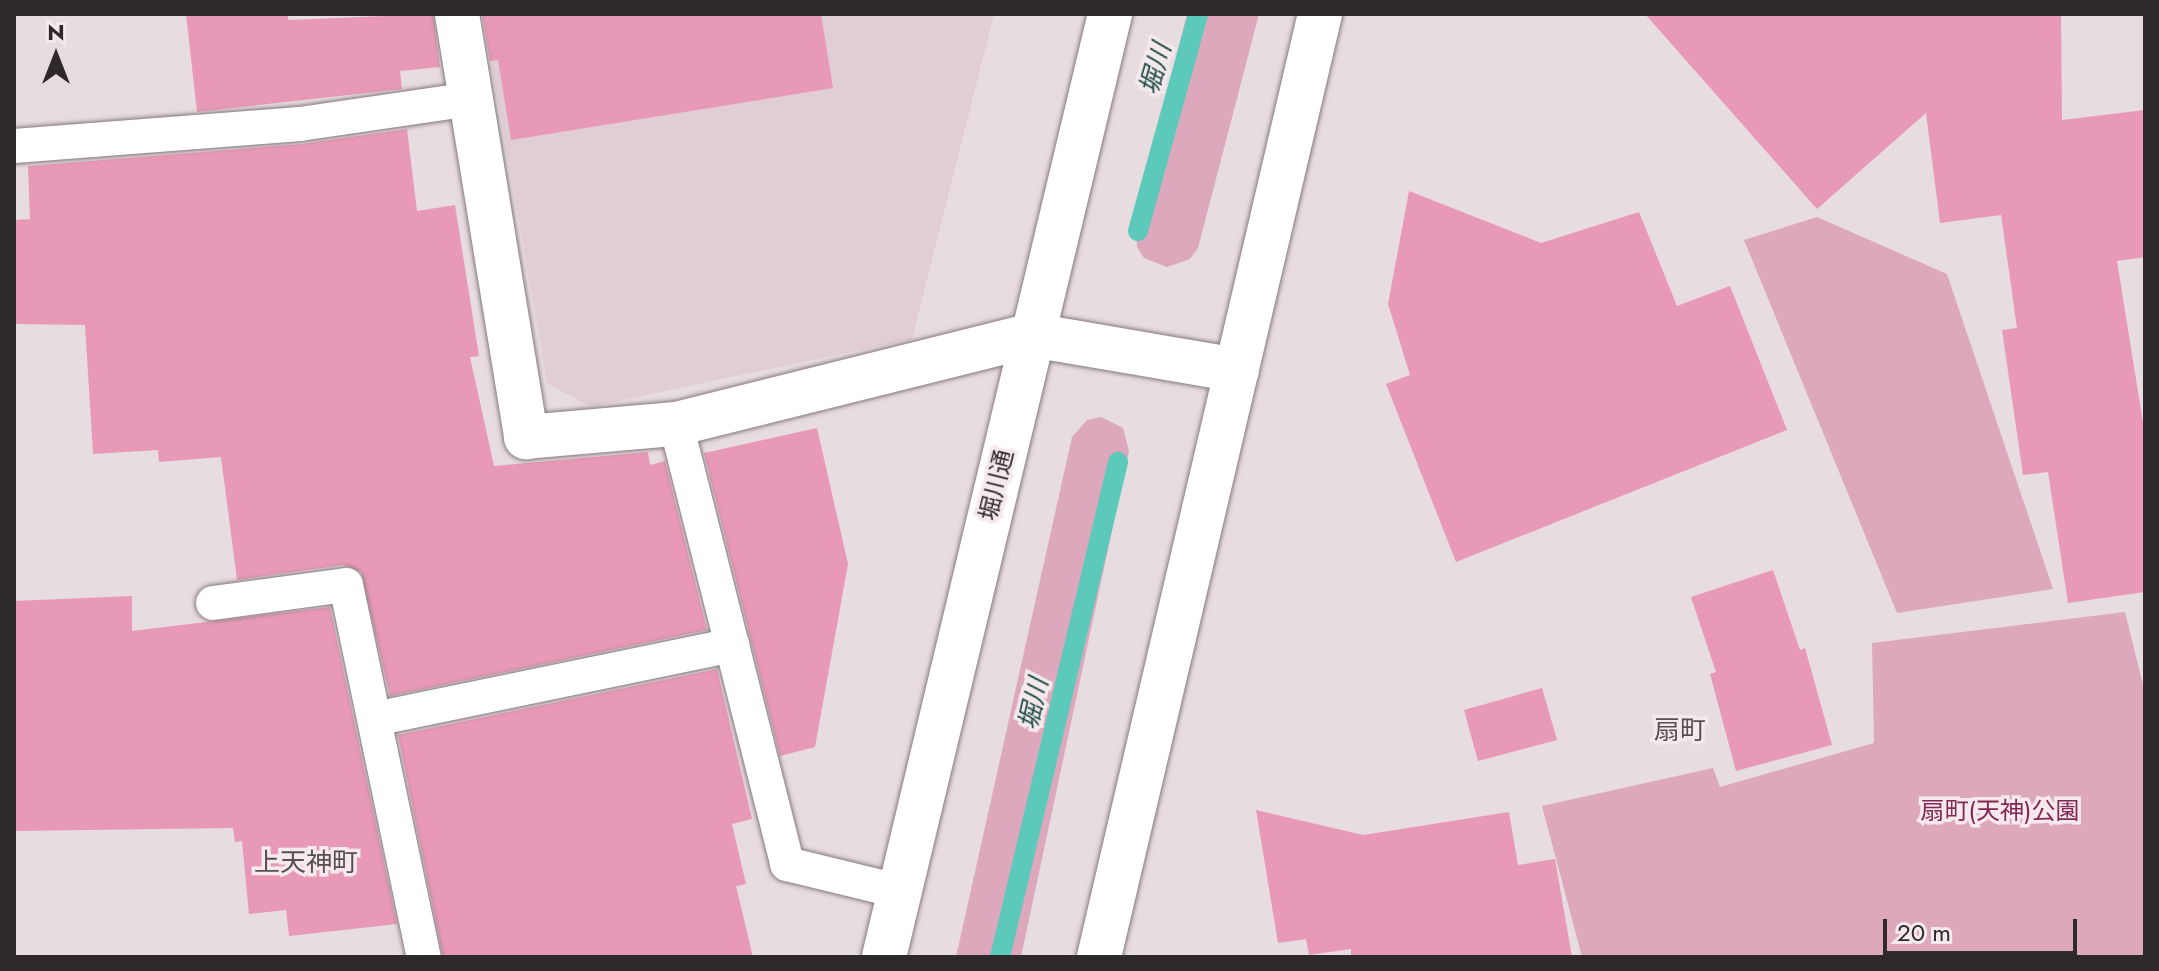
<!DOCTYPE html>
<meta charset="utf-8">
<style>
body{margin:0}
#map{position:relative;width:2159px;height:971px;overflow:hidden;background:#e7dce0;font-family:Jost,"Noto Sans JP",sans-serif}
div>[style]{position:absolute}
.built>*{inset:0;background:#e1ced5}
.green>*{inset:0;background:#dda8bc}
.stream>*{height:20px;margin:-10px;padding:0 10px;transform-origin:10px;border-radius:10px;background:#5dc9bb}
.building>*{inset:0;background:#e899b7}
.roads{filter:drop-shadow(0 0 2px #857a7e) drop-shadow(0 0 2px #857a7e)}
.service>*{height:34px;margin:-17px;padding:0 17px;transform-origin:17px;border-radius:17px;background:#fff}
.minor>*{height:44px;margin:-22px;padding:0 22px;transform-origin:22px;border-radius:22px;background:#fff}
.primary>*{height:44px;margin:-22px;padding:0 22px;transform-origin:22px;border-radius:22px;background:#fff}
span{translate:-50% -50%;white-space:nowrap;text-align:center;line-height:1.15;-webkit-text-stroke:7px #f5e9ed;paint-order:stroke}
.street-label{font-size:24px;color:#2e2a2b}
.park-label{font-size:24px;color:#832853}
.water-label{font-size:26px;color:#1d4d47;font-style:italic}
.neighbourhood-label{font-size:26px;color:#594f53}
.frame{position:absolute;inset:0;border:16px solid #2e2a2b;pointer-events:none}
.north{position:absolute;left:16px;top:16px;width:80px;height:80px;-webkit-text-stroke:6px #f5e9ed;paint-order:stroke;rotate:0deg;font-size:22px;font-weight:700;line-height:32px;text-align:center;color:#2e2a2b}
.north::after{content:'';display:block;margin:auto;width:28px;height:36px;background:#2e2a2b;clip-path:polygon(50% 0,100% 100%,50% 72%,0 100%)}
.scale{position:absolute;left:1883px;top:919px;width:194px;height:36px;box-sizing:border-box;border:4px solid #2e2a2b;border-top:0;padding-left:10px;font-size:24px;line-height:28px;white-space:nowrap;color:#2e2a2b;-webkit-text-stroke:6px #f5e9ed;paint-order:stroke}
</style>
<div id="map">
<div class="built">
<i style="clip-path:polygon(483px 14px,994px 14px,912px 339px,590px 407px,547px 383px)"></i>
</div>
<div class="green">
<i style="clip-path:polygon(1187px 14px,1259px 14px,1198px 248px,1190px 259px,1167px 267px,1144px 258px,1137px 247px,1135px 219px)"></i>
<i style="clip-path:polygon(1817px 217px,1947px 274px,2053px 589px,1897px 613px,1744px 240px)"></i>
<i style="clip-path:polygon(1101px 417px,1123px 428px,1129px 451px,1021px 957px,956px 957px,1072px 437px,1087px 420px)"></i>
<i style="clip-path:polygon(2125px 612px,2145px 693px,2145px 957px,1582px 957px,1542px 806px,1713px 768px,1720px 787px,1874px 743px,1872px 643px)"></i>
</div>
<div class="stream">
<i style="left:1138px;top:231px;width:225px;rotate:-74.5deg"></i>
<i style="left:1000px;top:957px;width:509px;rotate:-76.59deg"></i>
</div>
<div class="building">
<i style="clip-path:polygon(186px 14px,288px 14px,288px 20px,433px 14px,440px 67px,400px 71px,402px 89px,197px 112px)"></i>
<i style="clip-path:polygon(482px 14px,821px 14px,833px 88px,511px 140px,498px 60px,490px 61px)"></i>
<i style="clip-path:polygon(1645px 14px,2061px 14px,2062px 120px,2145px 110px,2145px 257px,2117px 261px,2145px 435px,2145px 592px,2068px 603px,2048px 472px,2023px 475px,2002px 330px,2017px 328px,2001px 215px,1940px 223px,1926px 113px,1817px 209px)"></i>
<i style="clip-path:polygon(407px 129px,417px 211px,455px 205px,479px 356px,470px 357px,494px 466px,648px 452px,650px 465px,665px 461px,707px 630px,390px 696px,361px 572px,343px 565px,237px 580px,221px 457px,159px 462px,158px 450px,93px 454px,85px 325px,14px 324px,14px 220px,30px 219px,28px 166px,302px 144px)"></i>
<i style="clip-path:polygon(1409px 191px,1541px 243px,1639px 212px,1677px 306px,1730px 286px,1787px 430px,1456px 562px,1386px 384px,1410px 375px,1388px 304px)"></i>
<i style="clip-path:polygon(817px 428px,848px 564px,815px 747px,780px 756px,704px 453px)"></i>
<i style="clip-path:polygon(1773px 570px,1800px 650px,1805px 648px,1832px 745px,1736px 771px,1710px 674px,1716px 672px,1691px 597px)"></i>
<i style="clip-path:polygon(132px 596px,132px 631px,330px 607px,397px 924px,289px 936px,286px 910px,249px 914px,242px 841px,235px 842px,233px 828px,14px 831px,14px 601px)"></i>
<i style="clip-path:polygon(717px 669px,752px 819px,732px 824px,746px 884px,736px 886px,753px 957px,443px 957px,398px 735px)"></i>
<i style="clip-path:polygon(1542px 688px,1557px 740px,1478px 761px,1464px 710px)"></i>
<i style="clip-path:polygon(1256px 810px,1363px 835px,1509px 812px,1518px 865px,1555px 859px,1572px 957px,1351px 957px,1351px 949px,1309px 955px,1306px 939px,1278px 943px)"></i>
</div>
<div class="roads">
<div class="service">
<i style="left:14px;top:146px;width:287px;rotate:-4.4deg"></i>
<i style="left:300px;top:124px;width:173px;rotate:-8.3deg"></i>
<i style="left:676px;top:424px;width:454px;rotate:75.8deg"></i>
<i style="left:787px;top:864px;width:114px;rotate:13.7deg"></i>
<i style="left:213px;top:603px;width:134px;rotate:-7.7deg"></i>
<i style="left:346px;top:585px;width:380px;rotate:78.2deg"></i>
<i style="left:375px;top:719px;width:365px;rotate:-11.7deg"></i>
</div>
<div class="minor">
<i style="left:457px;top:14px;width:429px;rotate:80.7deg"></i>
<i style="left:526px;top:437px;width:151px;rotate:-5deg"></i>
<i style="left:676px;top:424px;width:367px;rotate:-14deg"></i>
<i style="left:1032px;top:335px;width:208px;rotate:9.7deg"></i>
</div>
<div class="primary">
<i style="left:884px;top:957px;width:970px;rotate:-76.52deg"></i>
<i style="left:1099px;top:957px;width:969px;rotate:-76.81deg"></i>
</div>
</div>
<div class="street-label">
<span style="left:996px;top:485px;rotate:-76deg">堀川通</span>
</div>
<div class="park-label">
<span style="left:2000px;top:811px">扇町(天神)公園</span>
</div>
<div class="water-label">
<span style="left:1156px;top:69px;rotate:-74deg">堀川</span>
<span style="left:1034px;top:704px;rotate:-77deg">堀川</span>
</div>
<div class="neighbourhood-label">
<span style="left:1680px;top:731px">扇町</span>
<span style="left:306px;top:863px">上天神町</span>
</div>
<div class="frame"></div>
<div class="north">N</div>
<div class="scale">20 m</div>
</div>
